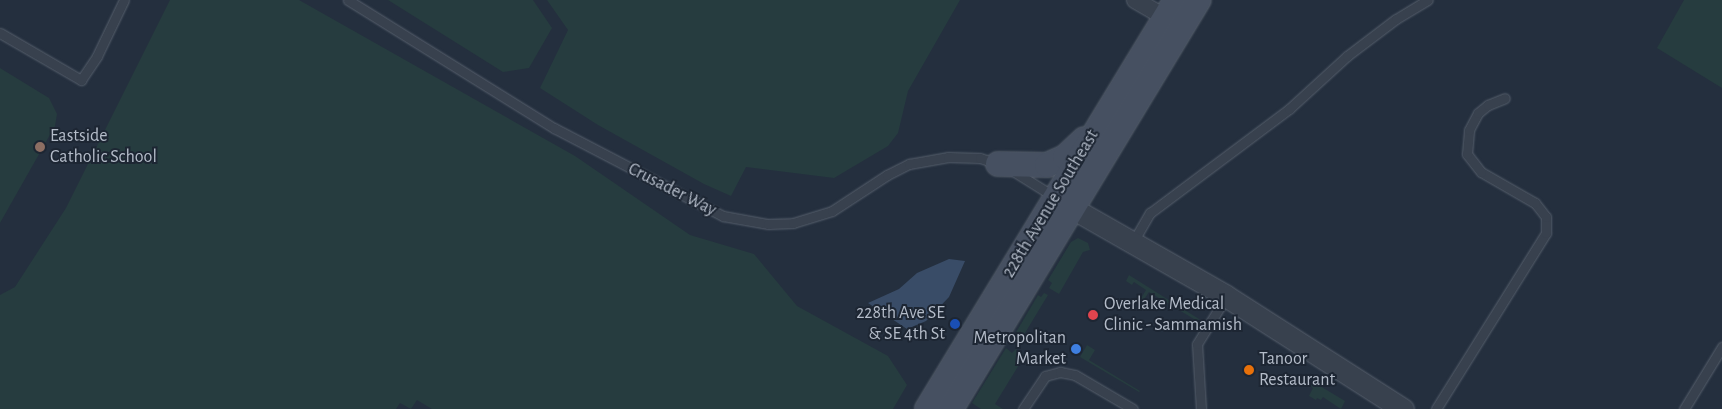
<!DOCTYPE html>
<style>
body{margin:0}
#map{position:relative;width:1722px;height:409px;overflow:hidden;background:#242f3e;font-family:"Alegreya Sans",sans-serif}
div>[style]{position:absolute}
.green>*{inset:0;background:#263c3f}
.water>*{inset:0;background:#394c67}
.roads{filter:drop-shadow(0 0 1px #565f6c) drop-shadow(0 0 1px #565f6c)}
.service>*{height:9px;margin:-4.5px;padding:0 4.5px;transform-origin:4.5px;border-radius:4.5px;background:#38414e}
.minor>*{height:16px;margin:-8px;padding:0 8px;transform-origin:8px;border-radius:8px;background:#38414e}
.tertiary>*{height:21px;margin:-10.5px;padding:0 10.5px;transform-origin:10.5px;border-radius:10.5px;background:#38414e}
.secondary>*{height:24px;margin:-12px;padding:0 12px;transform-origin:12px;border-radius:12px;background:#465061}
.dots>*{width:14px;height:14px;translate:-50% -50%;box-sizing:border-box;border:2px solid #1d2633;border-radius:50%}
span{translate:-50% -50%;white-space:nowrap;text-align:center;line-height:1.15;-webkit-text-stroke:4px #1d2633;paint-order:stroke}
.poi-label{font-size:18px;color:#b4bcc9}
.left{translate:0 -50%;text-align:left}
.right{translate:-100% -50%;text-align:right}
.street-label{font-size:18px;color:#b4bcc9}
</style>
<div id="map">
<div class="green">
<i style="clip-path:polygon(170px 0,299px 0,575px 156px,690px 235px,754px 254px,797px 306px,888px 356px,907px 385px,893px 409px,432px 409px,417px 400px,411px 409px,400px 403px,396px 409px,0 409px,0 295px,15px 287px,66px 208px)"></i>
<i style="clip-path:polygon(388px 0,533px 0,552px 28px,529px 68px,503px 72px)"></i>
<i style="clip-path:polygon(547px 0,960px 0,908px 91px,898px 133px,888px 146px,834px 178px,746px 167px,731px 196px,704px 184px,598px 125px,540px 88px,568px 30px)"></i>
<i style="clip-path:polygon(1684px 0,1722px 0,1722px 88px,1657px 48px)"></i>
<i style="clip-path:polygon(0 68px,49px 98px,57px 114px,55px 126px,0 223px)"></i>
<i style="clip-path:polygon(1078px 238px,1088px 243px,1090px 250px,1083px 252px,1059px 294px,1049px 288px,1052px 283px,1048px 280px,1071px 242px)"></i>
<i style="clip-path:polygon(1129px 275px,1199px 319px,1192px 330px,1188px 329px,1194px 319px,1149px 292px,1143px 301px,1140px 300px,1146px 290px,1134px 282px,1132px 285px,1126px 281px)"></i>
<i style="clip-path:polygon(1044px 293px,1048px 295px,1022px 338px,1015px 334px,1038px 295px,1041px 297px)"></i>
<i style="clip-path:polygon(1087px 345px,1095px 350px,1089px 360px,1140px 391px,1139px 392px,1080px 357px)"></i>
<i style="clip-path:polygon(1006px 348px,1012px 353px,1016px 349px,1025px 355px,995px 404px,1003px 409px,981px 409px,972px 403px)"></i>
<i style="clip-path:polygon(1300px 374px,1345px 401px,1341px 409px,1323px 397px,1321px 400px,1317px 398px,1316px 400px,1309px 396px,1313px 388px,1298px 378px)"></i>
</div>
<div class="water">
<i style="clip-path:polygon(949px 259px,965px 261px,949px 297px,926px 321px,907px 329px,868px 303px,899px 289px,917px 273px)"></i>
</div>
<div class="roads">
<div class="service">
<i style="left:348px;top:0;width:243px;rotate:31.9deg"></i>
<i style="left:554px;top:128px;width:191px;rotate:27.5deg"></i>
<i style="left:723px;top:216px;width:46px;rotate:10.1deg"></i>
<i style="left:768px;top:224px;width:25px;rotate:-2deg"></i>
<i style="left:793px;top:223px;width:41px;rotate:-17.1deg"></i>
<i style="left:832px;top:211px;width:66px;rotate:-33.2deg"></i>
<i style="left:887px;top:175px;width:25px;rotate:-27deg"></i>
<i style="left:909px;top:164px;width:40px;rotate:-10deg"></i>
<i style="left:948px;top:157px;width:32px;rotate:2deg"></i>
<i style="left:980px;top:158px;width:20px;rotate:18deg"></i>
<i style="left:0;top:33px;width:94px;rotate:30.1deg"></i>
<i style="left:81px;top:80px;width:29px;rotate:-56deg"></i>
<i style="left:97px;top:56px;width:62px;rotate:-64.3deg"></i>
<i style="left:1013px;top:171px;width:49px;rotate:31.8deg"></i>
<i style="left:1133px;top:242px;width:34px;rotate:-60deg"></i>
<i style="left:1150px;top:213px;width:174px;rotate:-36.8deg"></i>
<i style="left:1289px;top:109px;width:79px;rotate:-42.4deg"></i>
<i style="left:1347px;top:56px;width:61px;rotate:-37.1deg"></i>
<i style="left:1396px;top:19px;width:37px;rotate:-31deg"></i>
<i style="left:1023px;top:409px;width:40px;rotate:-56deg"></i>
<i style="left:1045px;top:376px;width:16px;rotate:-15deg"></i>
<i style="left:1060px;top:372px;width:15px;rotate:11deg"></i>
<i style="left:1075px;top:375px;width:67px;rotate:30.4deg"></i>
<i style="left:1201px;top:409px;width:65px;rotate:-93.5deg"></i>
<i style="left:1197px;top:344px;width:55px;rotate:-58.3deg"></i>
<i style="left:1436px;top:409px;width:208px;rotate:-58deg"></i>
<i style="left:1546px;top:233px;width:16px;rotate:-90deg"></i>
<i style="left:1546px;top:217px;width:18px;rotate:-128deg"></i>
<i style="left:1535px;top:203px;width:62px;rotate:-150.1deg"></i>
<i style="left:1481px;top:172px;width:23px;rotate:-128deg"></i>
<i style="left:1467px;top:154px;width:24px;rotate:-85deg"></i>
<i style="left:1469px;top:130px;width:19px;rotate:-62deg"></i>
<i style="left:1478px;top:113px;width:13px;rotate:-39deg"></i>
<i style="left:1488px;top:105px;width:18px;rotate:-22deg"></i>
<i style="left:1684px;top:409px;width:73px;rotate:-58.5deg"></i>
</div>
<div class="minor">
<i style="left:1135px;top:0;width:34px;rotate:30deg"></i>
</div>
<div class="tertiary">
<i style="left:1072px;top:208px;width:177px;rotate:29.7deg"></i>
<i style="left:1226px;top:296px;width:210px;rotate:32.6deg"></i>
</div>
<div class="secondary">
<i style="left:998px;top:164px;width:49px;rotate:1.2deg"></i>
<i style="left:1047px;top:165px;width:20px;rotate:-24deg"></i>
<i style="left:1065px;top:157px;width:26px;rotate:-43deg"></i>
<i style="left:927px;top:409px;width:479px;rotate:-58.7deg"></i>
<i style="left:951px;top:409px;width:478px;rotate:-58.8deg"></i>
</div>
</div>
<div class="dots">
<i style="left:40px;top:147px;background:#8d6e63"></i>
<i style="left:1093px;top:315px;background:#e0444e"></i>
<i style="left:955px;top:324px;background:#1a4fb4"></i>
<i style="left:1076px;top:349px;background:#3f7fe0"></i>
<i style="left:1249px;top:370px;background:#e8710a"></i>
</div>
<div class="poi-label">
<span class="left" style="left:50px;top:147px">Eastside<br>Catholic School</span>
<span class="left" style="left:1104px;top:315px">Overlake Medical<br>Clinic - Sammamish</span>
<span class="right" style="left:945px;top:324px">228th Ave SE<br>&amp; SE 4th St</span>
<span class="right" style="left:1066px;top:349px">Metropolitan<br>Market</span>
<span class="left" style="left:1259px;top:370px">Tanoor<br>Restaurant</span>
</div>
<div class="street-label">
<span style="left:672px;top:190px;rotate:27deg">Crusader Way</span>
<span style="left:1051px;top:204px;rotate:-59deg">228th Avenue Southeast</span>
</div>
</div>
